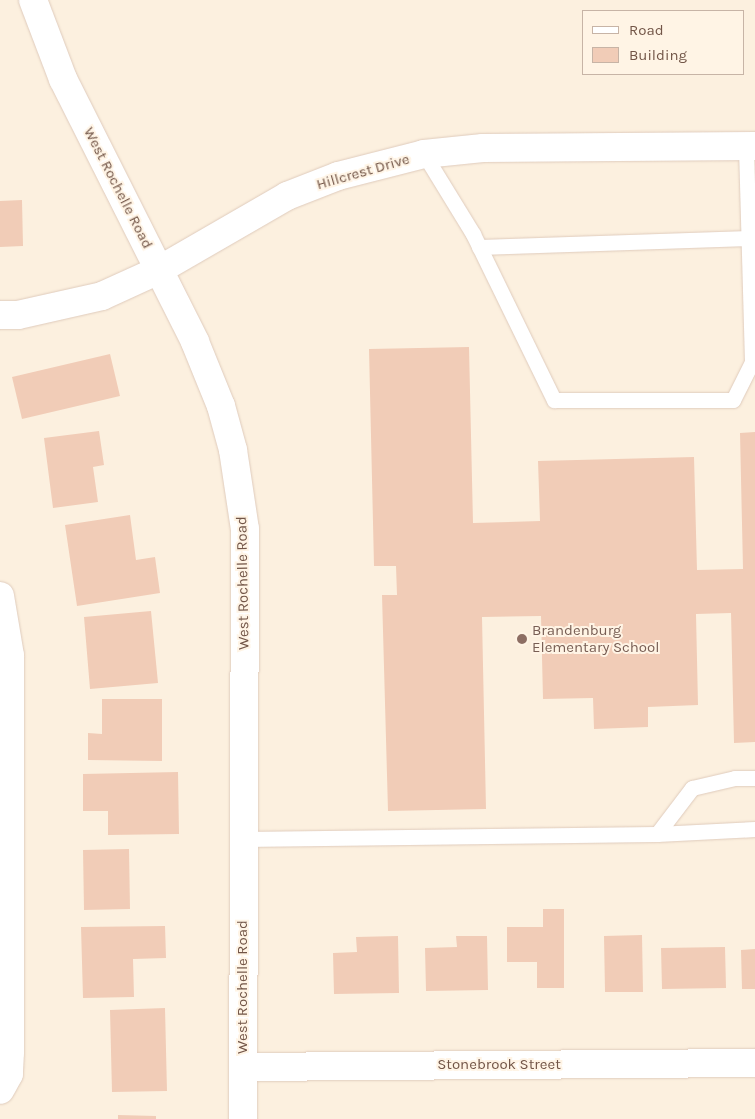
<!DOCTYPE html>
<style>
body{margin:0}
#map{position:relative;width:755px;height:1119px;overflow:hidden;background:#fcf0df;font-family:Karla,sans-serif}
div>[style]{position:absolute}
.building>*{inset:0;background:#f1ccb7}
.roads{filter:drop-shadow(0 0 1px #dfcbbc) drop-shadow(0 0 1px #dfcbbc)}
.service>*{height:15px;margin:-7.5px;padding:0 7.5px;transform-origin:7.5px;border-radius:7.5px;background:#fff}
.minor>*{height:28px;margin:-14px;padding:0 14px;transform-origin:14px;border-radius:14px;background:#fff}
.secondary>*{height:28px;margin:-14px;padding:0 14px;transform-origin:14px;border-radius:14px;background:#fff}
.dots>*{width:14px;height:14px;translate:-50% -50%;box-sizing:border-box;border:2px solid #fff4e5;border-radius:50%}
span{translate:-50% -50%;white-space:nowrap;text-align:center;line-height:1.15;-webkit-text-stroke:4px #fff4e5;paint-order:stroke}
.street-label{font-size:15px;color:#725547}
.education-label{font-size:15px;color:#785e54}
.left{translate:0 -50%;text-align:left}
.legend{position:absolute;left:582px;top:10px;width:162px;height:65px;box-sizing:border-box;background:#fff4e5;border:1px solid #c7b4a6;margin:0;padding:6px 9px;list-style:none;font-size:15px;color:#725547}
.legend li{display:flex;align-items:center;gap:10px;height:25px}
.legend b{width:25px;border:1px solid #c7b4a6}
</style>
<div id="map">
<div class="building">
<i style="clip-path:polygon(22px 200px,23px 246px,0 247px,0 201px)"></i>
<i style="clip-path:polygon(469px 347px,473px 523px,540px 521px,538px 461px,694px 457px,697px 570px,743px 569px,740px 433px,755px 432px,755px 742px,734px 743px,731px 613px,696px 614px,698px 705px,648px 707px,648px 727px,594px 729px,593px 698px,543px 699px,541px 616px,482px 617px,486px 809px,388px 811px,382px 595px,397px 595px,396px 566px,374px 566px,369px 349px)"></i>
<i style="clip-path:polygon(110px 354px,120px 396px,22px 419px,12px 377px)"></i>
<i style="clip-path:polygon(99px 431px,104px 465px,93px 467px,98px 502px,53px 508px,44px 438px)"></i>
<i style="clip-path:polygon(130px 515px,136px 560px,155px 557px,160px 593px,77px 606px,65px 525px)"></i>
<i style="clip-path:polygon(151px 611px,158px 683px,90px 689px,84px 617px)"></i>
<i style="clip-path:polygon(102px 699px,162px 699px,162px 761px,88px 760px,88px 733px,102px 734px)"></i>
<i style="clip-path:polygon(178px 772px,179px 834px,108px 835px,108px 811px,83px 811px,83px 774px)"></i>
<i style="clip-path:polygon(129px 849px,130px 909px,84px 910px,83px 850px)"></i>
<i style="clip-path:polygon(543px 909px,564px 909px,564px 988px,537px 988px,537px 962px,507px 962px,507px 927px,543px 927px)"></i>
<i style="clip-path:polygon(165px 926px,166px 958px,133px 959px,134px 997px,83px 998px,81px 927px)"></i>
<i style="clip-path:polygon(642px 935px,643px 992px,605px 992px,604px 936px)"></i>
<i style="clip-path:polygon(398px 936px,399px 993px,334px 994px,333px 953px,357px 952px,356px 937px)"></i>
<i style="clip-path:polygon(456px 936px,487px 936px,488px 990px,426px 991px,425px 948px,457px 947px)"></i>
<i style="clip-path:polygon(725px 947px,726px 988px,662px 989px,661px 948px)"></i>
<i style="clip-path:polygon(755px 949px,755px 989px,742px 989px,741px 950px)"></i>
<i style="clip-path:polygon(165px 1008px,167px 1091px,112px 1092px,110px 1010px)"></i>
<i style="clip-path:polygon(118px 1115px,156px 1116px,156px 1119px,118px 1119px)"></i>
</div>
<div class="roads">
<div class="service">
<i style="left:424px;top:154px;width:94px;rotate:58.5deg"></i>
<i style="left:473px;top:234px;width:185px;rotate:64deg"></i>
<i style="left:554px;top:400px;width:179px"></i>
<i style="left:733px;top:400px;width:42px;rotate:-63.4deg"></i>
<i style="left:752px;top:362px;width:216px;rotate:-91.6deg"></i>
<i style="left:479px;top:247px;width:270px;rotate:-1.9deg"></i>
<i style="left:657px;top:834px;width:58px;rotate:-52.7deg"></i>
<i style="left:692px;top:788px;width:44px;rotate:-13.1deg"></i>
<i style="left:735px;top:778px;width:20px"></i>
<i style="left:242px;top:839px;width:415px;rotate:-0.7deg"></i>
<i style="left:657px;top:834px;width:98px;rotate:-2.9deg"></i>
</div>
<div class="minor">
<i style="left:0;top:315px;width:18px"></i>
<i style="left:18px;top:315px;width:86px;rotate:-12.7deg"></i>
<i style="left:102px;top:296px;width:63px;rotate:-24.5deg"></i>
<i style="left:159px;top:270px;width:148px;rotate:-30deg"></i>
<i style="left:287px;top:196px;width:55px;rotate:-21.4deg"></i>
<i style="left:338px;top:176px;width:89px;rotate:-14.3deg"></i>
<i style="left:424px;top:154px;width:59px;rotate:-5.8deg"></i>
<i style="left:483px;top:148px;width:272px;rotate:-0.4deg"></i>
<i style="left:0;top:596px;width:61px;rotate:80.5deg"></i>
<i style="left:10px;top:656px;width:396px;rotate:90deg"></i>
<i style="left:10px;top:1052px;width:22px;rotate:93deg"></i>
<i style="left:9px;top:1074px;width:18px;rotate:119deg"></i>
<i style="left:243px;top:1067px;width:512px;rotate:-0.45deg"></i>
</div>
<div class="secondary">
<i style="left:33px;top:0;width:85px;rotate:69.2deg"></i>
<i style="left:63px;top:79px;width:294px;rotate:63.3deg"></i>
<i style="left:195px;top:342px;width:69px;rotate:67.9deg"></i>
<i style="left:221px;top:406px;width:46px;rotate:74.7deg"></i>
<i style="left:233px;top:450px;width:80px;rotate:81.4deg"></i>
<i style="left:245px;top:529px;width:590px;rotate:90.19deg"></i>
</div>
</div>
<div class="dots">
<i style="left:522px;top:639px;background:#8d6e63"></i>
</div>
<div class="street-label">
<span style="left:363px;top:172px;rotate:-16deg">Hillcrest Drive</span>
<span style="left:118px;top:188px;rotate:63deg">West Rochelle Road</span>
<span style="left:243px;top:583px;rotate:-91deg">West Rochelle Road</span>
<span style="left:243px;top:987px;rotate:-90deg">West Rochelle Road</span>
<span style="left:499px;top:1065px">Stonebrook Street</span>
</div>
<div class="education-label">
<span class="left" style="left:532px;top:639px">Brandenburg<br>Elementary School</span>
</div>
<ul class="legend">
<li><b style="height:6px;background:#fff"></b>Road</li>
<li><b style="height:14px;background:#f1ccb7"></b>Building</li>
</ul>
</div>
